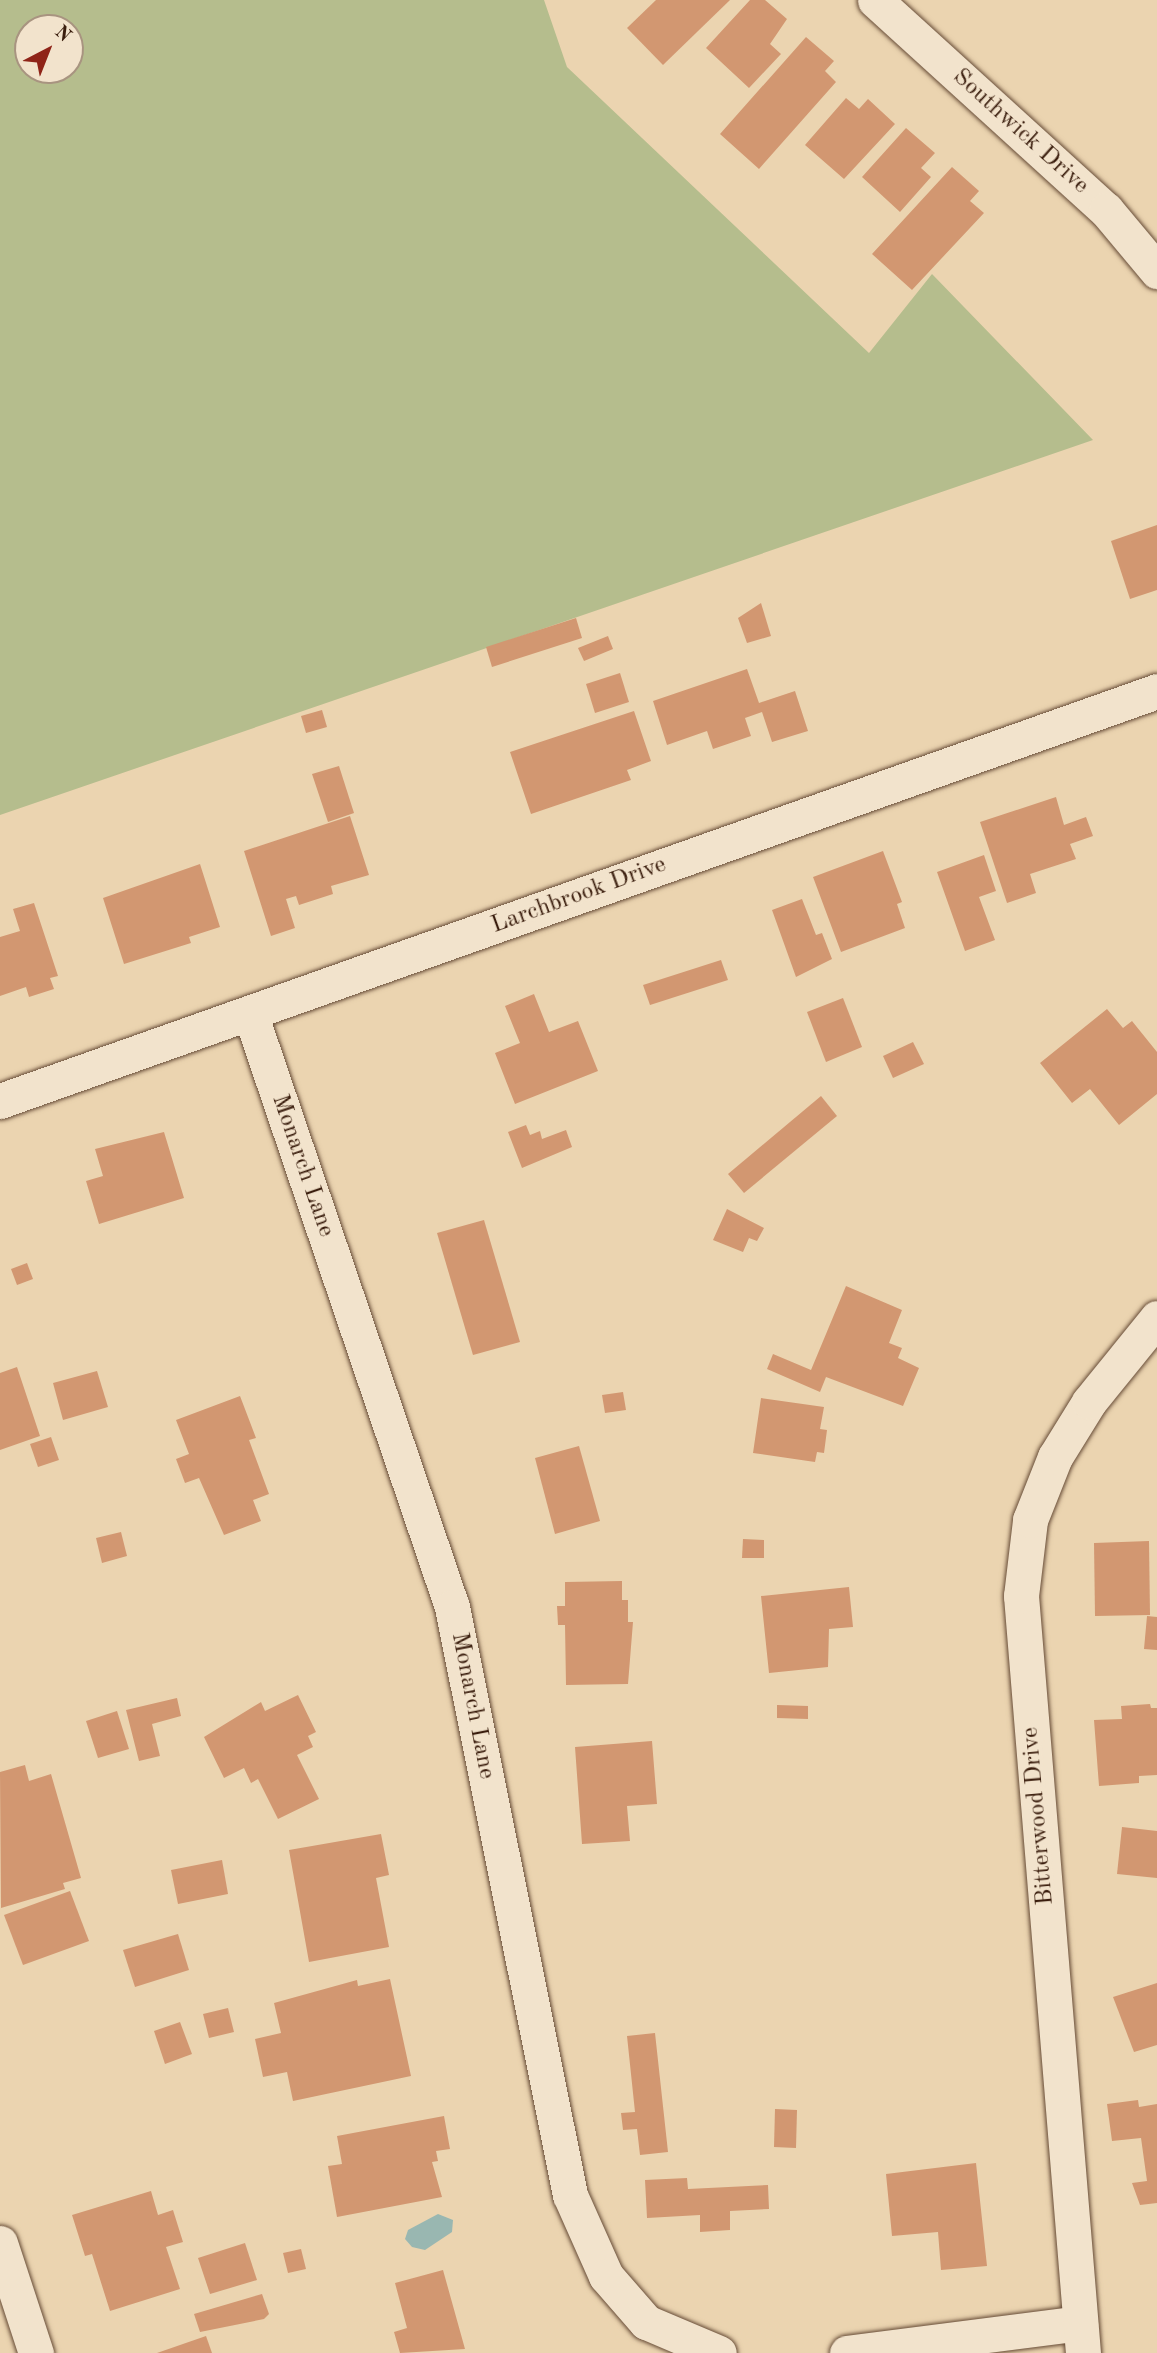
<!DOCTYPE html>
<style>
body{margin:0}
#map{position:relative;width:1157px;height:2353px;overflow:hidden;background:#ebd4b0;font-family:"Old Standard TT",serif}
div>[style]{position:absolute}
.green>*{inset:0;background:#b5bd8d}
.water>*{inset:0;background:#99b7b1}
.building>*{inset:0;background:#d29771}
.roads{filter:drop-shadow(0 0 2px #664b36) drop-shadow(0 0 2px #664b36)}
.minor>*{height:35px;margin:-17.5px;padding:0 17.5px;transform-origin:17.5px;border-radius:17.5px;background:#f2e3cc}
span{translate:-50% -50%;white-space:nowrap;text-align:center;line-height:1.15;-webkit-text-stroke:7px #f2e3cc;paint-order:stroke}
.street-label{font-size:24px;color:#3a1d0d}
.north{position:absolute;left:14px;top:14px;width:70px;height:70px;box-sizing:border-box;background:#f2e3cc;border:2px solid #a89480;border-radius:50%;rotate:42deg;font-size:19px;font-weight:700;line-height:28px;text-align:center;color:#3a1d0d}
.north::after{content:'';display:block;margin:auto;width:24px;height:32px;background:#8f2418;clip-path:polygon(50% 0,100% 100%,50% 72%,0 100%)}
</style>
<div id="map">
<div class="green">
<i style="clip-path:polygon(evenodd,0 0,544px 0,567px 67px,869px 353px,932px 274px,1093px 440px,0 815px,0 0,28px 28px,70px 28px,70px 70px,28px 70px,28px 28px)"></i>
</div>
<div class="water">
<i style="clip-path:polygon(438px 2214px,453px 2220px,452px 2232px,425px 2250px,412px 2247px,405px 2239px,408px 2230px)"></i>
</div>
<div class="building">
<i style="clip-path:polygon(656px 0,730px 0,663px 65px,627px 28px)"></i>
<i style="clip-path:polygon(750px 0,765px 0,787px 19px,770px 44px,781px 54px,749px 88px,706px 48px)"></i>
<i style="clip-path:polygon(806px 37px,834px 61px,825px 71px,836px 82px,759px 169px,720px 134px)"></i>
<i style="clip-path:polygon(846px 98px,859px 109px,868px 99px,895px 124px,844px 179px,805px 145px)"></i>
<i style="clip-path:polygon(906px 128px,935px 153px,921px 168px,931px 177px,900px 212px,862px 177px)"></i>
<i style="clip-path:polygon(952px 167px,979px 191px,970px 201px,984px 213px,912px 290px,872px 254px)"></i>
<i style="clip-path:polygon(1157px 525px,1157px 590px,1130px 599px,1111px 541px)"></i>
<i style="clip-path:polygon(761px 603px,771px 636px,747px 643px,738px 618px)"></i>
<i style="clip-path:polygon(576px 618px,582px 638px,492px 667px,486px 647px)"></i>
<i style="clip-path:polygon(608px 636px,613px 649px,584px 661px,578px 648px)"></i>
<i style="clip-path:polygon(747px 669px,759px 703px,795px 691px,808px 731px,772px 742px,762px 712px,745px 718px,751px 736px,713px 749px,707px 731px,667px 745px,653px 701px)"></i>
<i style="clip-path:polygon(620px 673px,629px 702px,595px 713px,586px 684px)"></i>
<i style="clip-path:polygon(322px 710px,327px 727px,306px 733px,301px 716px)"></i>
<i style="clip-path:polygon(634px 711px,651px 761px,627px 770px,631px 780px,531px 814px,510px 752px)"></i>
<i style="clip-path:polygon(339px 766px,354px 813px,328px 822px,312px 774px)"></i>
<i style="clip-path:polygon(1056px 797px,1064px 825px,1086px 817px,1093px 836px,1070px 844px,1076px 859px,1030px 874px,1036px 893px,1007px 903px,980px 822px)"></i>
<i style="clip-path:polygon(350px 816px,369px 875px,331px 886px,333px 894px,299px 905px,296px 896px,286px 899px,295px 928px,271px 936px,244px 851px)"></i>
<i style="clip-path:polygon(883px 851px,902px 902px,897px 904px,905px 928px,841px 952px,813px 877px)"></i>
<i style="clip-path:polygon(984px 855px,996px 891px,979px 897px,995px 940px,965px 951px,937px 872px)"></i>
<i style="clip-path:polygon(200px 864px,220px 927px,189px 937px,191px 943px,124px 964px,103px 898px)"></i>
<i style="clip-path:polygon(802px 899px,816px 935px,822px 933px,832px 959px,796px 977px,772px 910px)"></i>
<i style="clip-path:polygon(34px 903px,58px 976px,50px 978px,54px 989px,29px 997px,26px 987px,0 996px,0 937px,20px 931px,13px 909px)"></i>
<i style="clip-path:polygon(721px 960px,728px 980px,650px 1005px,643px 985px)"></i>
<i style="clip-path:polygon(534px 994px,549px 1032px,578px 1021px,598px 1071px,515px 1104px,495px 1053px,520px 1043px,505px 1006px)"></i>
<i style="clip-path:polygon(843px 998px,862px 1047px,826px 1062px,807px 1012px)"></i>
<i style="clip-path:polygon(1107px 1009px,1123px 1028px,1132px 1021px,1157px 1052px,1157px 1094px,1119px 1125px,1090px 1089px,1072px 1103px,1040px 1063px)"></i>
<i style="clip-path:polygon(913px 1042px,924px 1064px,893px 1078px,883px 1056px)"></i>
<i style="clip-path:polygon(821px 1096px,837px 1116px,744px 1193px,728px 1174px)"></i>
<i style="clip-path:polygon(526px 1125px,530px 1135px,540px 1131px,542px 1139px,566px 1130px,572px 1147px,522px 1168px,508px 1132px)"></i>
<i style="clip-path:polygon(164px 1132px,184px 1198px,99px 1224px,86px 1181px,103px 1176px,95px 1149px)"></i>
<i style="clip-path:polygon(727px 1209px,764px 1228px,757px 1241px,749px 1238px,743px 1252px,713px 1240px)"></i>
<i style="clip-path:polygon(484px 1220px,520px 1342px,473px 1355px,437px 1233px)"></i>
<i style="clip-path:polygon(27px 1263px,33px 1279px,17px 1285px,11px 1269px)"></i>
<i style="clip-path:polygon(846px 1286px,902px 1310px,889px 1343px,902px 1348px,898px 1358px,919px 1368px,903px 1406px,826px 1377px,820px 1392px,767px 1369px,773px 1354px,811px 1370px)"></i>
<i style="clip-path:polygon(17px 1367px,40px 1436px,0 1450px,0 1373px)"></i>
<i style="clip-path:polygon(97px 1371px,108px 1407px,63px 1420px,53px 1383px)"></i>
<i style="clip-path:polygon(623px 1392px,626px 1410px,605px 1413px,602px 1395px)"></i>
<i style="clip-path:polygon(240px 1396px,256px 1438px,249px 1440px,269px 1494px,253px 1500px,261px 1521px,224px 1535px,199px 1478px,185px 1483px,176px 1459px,189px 1454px,176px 1420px)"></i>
<i style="clip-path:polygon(761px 1398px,824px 1407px,820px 1429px,827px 1430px,824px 1453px,817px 1452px,815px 1462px,753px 1453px)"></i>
<i style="clip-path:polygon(51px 1437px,59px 1460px,38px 1467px,30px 1444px)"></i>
<i style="clip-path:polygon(579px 1446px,600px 1521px,555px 1534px,535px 1458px)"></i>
<i style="clip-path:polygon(121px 1532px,127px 1556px,102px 1563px,96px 1538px)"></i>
<i style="clip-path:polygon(743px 1539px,764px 1540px,764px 1558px,742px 1558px)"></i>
<i style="clip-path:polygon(1149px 1541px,1150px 1615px,1095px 1616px,1094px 1543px)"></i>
<i style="clip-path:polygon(622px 1581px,622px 1600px,628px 1600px,628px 1622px,633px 1622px,628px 1684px,566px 1685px,565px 1625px,558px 1625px,557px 1606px,565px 1606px,565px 1582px)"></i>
<i style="clip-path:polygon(849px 1587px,853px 1627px,829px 1629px,828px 1667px,769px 1673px,761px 1596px)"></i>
<i style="clip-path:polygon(1147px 1616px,1157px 1617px,1157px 1650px,1144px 1649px)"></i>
<i style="clip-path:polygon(298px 1695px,316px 1732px,308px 1736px,313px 1747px,297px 1755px,319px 1799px,278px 1819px,258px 1779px,251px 1783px,244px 1768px,224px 1778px,204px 1737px,261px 1702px,265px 1711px)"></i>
<i style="clip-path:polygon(177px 1698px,181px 1716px,152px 1724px,160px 1756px,139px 1761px,126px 1710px)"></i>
<i style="clip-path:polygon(1150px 1704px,1151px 1708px,1157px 1708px,1157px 1775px,1139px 1776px,1139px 1783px,1099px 1786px,1094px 1720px,1122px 1719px,1121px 1706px)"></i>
<i style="clip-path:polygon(777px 1705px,808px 1706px,808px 1719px,777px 1718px)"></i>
<i style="clip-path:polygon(117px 1711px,129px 1749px,98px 1758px,86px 1721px)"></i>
<i style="clip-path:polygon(652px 1741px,657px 1804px,627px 1806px,630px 1841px,582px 1844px,575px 1747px)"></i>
<i style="clip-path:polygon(25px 1765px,29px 1781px,51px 1774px,81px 1878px,63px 1883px,65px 1889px,1px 1908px,0 1772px)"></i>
<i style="clip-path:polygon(1122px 1827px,1157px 1831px,1157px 1878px,1117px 1874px)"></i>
<i style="clip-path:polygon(381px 1834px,389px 1875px,376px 1878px,389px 1947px,309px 1962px,289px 1850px)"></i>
<i style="clip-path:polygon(222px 1860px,228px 1894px,178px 1904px,171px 1870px)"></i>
<i style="clip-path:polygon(70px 1891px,89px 1941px,23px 1965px,4px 1915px)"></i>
<i style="clip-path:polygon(178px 1934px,189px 1970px,135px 1987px,123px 1950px)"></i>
<i style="clip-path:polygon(390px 1979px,411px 2076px,293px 2101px,287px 2072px,263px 2077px,255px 2039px,281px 2033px,274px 2003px,357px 1980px,358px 1986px)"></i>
<i style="clip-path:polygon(1157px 1983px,1157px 2045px,1134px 2052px,1113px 1997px)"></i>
<i style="clip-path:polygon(228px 2008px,234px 2032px,209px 2038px,203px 2014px)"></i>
<i style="clip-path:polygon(180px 2022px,192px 2054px,165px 2064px,154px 2031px)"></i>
<i style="clip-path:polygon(655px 2033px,668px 2152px,640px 2155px,637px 2129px,623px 2130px,621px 2113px,635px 2112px,627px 2036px)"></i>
<i style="clip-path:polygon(1138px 2100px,1139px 2107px,1157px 2104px,1157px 2203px,1140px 2205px,1132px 2183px,1147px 2181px,1141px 2138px,1112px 2141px,1107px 2104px)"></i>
<i style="clip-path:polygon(775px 2109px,797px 2110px,796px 2148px,774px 2147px)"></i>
<i style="clip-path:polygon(444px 2116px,450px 2149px,436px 2151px,438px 2161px,432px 2162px,442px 2197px,337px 2217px,328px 2166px,342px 2164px,337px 2136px)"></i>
<i style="clip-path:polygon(976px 2163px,987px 2266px,941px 2270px,938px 2232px,892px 2236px,886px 2174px)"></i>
<i style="clip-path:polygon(687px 2178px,688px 2189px,768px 2185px,769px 2209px,730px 2211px,730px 2230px,700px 2232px,700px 2215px,647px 2218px,645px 2180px)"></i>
<i style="clip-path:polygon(151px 2191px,158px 2215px,173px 2210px,183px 2242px,166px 2247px,180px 2289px,110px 2311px,92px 2254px,85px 2256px,72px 2215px)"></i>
<i style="clip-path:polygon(245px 2243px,257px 2280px,210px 2294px,198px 2258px)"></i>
<i style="clip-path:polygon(301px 2249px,306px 2269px,288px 2273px,283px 2253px)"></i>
<i style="clip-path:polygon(443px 2270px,465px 2349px,400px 2353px,394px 2332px,407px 2328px,395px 2283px)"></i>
<i style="clip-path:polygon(262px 2294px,269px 2314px,264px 2319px,200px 2332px,194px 2314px)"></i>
<i style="clip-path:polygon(206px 2336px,212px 2353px,157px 2353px)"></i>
</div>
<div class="roads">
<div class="minor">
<i style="left:875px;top:0;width:312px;rotate:42.3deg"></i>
<i style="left:1106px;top:210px;width:80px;rotate:50.1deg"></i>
<i style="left:250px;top:1013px;width:627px;rotate:71.22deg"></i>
<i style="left:452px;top:1607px;width:600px;rotate:78.65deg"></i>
<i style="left:570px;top:2195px;width:89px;rotate:66deg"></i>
<i style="left:606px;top:2276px;width:61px;rotate:49deg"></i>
<i style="left:646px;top:2322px;width:79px;rotate:23deg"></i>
<i style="left:0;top:1101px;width:1227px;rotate:-19.51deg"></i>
<i style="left:0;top:2243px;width:116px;rotate:71.9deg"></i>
<i style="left:847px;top:2353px;width:235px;rotate:-7.3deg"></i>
<i style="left:1083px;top:2353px;width:760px;rotate:-94.68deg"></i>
<i style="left:1021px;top:1596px;width:77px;rotate:-83.2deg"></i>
<i style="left:1030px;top:1520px;width:68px;rotate:-68.4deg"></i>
<i style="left:1055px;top:1457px;width:65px;rotate:-58.3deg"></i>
<i style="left:1089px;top:1402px;width:108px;rotate:-51deg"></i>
</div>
</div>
<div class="street-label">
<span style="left:1020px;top:132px;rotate:42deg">Southwick Drive</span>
<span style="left:579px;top:896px;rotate:-20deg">Larchbrook Drive</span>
<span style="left:302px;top:1166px;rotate:71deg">Monarch Lane</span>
<span style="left:472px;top:1706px;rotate:79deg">Monarch Lane</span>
<span style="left:1039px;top:1816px;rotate:-95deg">Bitterwood Drive</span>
</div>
<div class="north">N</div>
</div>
